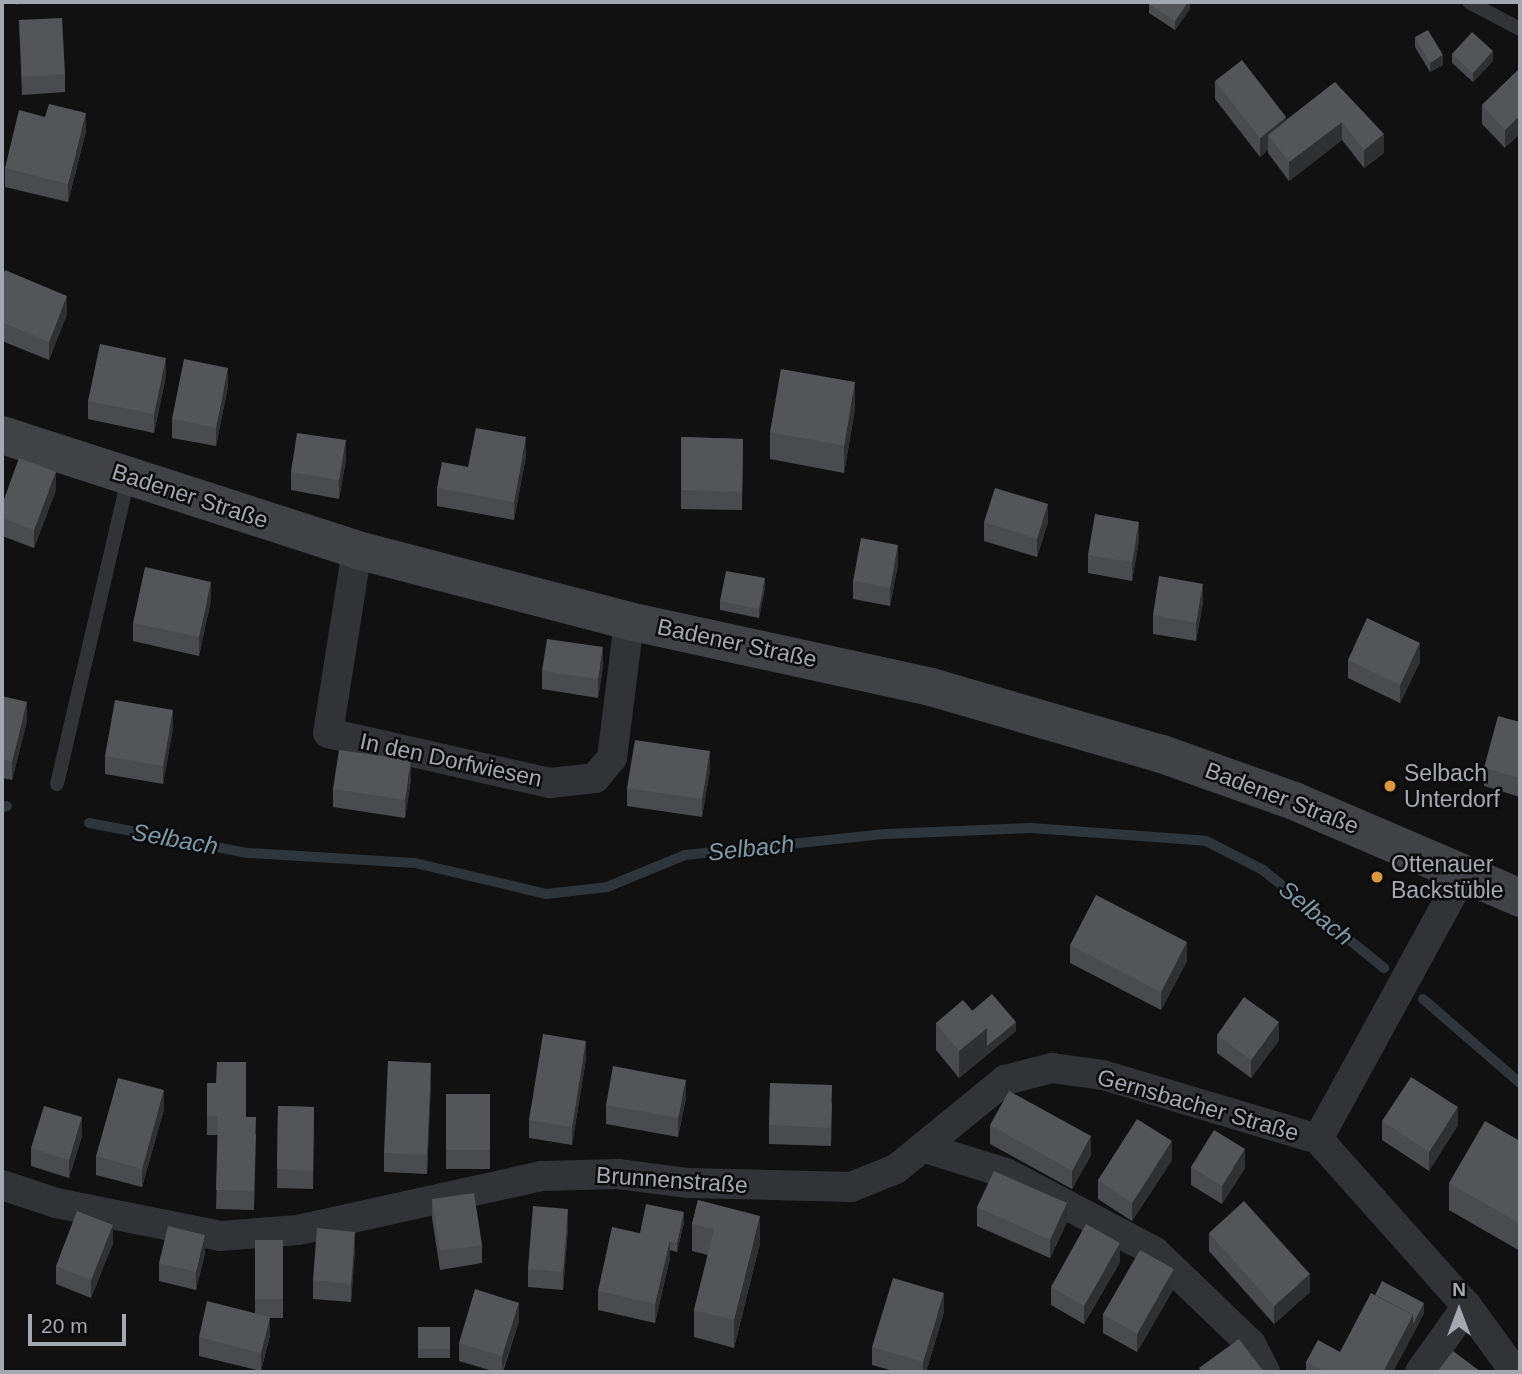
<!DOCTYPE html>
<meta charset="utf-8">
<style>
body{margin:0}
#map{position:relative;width:1522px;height:1374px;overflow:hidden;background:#111112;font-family:Helvetica,sans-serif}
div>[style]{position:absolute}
.stream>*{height:10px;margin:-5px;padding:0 5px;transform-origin:5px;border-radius:5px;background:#2e363b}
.lane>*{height:14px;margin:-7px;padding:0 7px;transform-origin:7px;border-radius:7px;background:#323336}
.street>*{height:30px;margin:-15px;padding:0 15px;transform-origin:15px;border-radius:15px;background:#323336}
.secondary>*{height:38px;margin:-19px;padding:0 19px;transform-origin:19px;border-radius:19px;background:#414246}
.wall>*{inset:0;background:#4a4b4e}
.shaded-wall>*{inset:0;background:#2f3032}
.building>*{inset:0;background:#535559}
.dots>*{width:19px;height:19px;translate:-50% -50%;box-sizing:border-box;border:4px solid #0c0c0d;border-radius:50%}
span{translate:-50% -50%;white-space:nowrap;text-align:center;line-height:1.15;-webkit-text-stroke:5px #0c0c0d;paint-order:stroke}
.street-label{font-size:23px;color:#a4a9b1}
.poi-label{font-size:23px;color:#a4a9b1}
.left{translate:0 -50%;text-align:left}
.water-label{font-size:24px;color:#7e99a8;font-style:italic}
.frame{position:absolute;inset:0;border:4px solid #a4a9b1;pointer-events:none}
.north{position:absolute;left:1424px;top:1276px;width:70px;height:70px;-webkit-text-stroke:5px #0c0c0d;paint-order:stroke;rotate:0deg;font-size:19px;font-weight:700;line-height:28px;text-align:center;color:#a4a9b1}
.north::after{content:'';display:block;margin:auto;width:24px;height:32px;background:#a4a9b1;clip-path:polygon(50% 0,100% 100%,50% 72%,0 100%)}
.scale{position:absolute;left:28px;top:1314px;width:98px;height:32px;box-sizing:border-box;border:4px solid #a4a9b1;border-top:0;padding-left:9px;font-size:21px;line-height:24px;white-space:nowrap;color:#a4a9b1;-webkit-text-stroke:5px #0c0c0d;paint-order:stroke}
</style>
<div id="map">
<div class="stream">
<i style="left:2px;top:807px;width:5px;rotate:-11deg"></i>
<i style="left:89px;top:823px;width:162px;rotate:10.7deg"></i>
<i style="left:248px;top:853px;width:167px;rotate:3.4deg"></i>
<i style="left:415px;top:863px;width:135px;rotate:13.3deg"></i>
<i style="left:546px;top:894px;width:61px;rotate:-6.5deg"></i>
<i style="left:607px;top:887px;width:84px;rotate:-22.3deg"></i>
<i style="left:685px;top:855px;width:202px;rotate:-6deg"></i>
<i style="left:886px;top:834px;width:145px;rotate:-2.4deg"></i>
<i style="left:1031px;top:828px;width:175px;rotate:4.2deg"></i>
<i style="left:1206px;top:841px;width:64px;rotate:27deg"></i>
<i style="left:1263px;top:870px;width:156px;rotate:39deg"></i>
<i style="left:1423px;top:999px;width:128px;rotate:40.9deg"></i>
</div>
<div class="lane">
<i style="left:1469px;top:2px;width:58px;rotate:27.9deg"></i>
<i style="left:57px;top:784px;width:314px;rotate:-76.9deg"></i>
</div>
<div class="street">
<i style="left:357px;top:550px;width:185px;rotate:99deg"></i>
<i style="left:328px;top:733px;width:228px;rotate:12.7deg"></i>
<i style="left:550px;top:783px;width:45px;rotate:-6.3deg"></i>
<i style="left:595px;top:778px;width:26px;rotate:-50deg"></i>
<i style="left:612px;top:758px;width:138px;rotate:-82.9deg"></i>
<i style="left:1318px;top:1139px;width:306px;rotate:-61.3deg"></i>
<i style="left:925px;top:1148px;width:85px;rotate:17.2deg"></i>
<i style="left:1006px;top:1173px;width:169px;rotate:27.9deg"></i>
<i style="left:1155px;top:1252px;width:133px;rotate:43.8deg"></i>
<i style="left:1251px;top:1344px;width:31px;rotate:63deg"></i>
<i style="left:2px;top:1185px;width:57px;rotate:18.4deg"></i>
<i style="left:56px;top:1203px;width:168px;rotate:11.3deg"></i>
<i style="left:221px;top:1236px;width:77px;rotate:-4.5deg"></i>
<i style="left:298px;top:1230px;width:249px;rotate:-12.5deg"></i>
<i style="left:541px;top:1176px;width:77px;rotate:-1.5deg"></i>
<i style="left:618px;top:1174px;width:71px;rotate:7.3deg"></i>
<i style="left:688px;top:1183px;width:163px;rotate:1.4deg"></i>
<i style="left:851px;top:1187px;width:48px;rotate:-21.8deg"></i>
<i style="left:896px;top:1169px;width:141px;rotate:-39.2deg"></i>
<i style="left:1005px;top:1080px;width:49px;rotate:-14.3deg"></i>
<i style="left:1052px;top:1068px;width:51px;rotate:7.8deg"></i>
<i style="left:1103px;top:1075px;width:224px;rotate:16.6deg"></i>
<i style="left:1318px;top:1139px;width:224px;rotate:48.3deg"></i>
<i style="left:1467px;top:1306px;width:82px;rotate:54deg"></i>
<i style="left:1420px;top:1372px;width:81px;rotate:-54.5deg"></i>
</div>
<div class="secondary">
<i style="left:2px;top:435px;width:373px;rotate:17.9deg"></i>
<i style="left:357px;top:550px;width:281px;rotate:14.6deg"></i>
<i style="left:629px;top:621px;width:309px;rotate:12.3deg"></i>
<i style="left:931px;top:687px;width:241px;rotate:16.2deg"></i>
<i style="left:1162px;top:754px;width:140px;rotate:19.6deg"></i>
<i style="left:1294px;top:801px;width:246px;rotate:23.2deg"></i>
</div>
<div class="wall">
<i style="clip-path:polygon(1190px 2px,1190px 9px,1175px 30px,1149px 13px,1149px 4px)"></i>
<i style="clip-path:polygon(19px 20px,65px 74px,65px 92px,22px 95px)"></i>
<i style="clip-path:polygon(1415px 37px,1443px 65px,1430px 72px,1415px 47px)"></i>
<i style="clip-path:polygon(1452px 54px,1493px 61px,1473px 82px,1452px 63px)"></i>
<i style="clip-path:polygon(1520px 68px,1505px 148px,1482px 124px,1482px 105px)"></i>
<i style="clip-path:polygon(1215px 81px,1286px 120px,1335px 82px,1384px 153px,1364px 168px,1342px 140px,1289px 181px,1268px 153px,1268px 150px,1260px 157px,1215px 99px)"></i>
<i style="clip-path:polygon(86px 131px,68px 202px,5px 187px,5px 168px)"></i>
<i style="clip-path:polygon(2px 277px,67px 314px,49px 360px,2px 341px)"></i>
<i style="clip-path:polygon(166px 376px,154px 433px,88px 419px,88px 401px)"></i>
<i style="clip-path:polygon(228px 386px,216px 446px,172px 438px,172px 419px)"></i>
<i style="clip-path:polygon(855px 409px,844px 473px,770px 459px,770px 432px)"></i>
<i style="clip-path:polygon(681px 437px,743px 439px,742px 510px,681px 509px)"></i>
<i style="clip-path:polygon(526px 456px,514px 520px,437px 506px,437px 488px,468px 467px)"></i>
<i style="clip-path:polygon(346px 459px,339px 499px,291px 490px,291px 472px)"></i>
<i style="clip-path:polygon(56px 490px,34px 548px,2px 536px,2px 505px)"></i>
<i style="clip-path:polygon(984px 522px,1048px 522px,1037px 557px,984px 541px)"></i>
<i style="clip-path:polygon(1139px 540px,1132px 581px,1088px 573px,1088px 555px)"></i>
<i style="clip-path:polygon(898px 564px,890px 606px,853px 599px,853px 581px)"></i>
<i style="clip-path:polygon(765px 588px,759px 618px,720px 610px,720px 601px)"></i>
<i style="clip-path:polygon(211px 600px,199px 656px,133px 641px,133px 623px)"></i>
<i style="clip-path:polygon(1203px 602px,1196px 641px,1153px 634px,1153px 615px)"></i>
<i style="clip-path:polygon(1348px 660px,1420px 662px,1400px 703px,1348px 678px)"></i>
<i style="clip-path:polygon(603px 666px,598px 698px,542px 689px,542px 671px)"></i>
<i style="clip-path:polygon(2px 696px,27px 721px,12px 780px,2px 778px)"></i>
<i style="clip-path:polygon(1520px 722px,1520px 797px,1484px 786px,1484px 768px)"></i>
<i style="clip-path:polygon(173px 728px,163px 784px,105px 774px,105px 756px)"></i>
<i style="clip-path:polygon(710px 770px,702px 817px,627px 806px,627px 788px)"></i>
<i style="clip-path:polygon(411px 779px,405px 818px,333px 807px,333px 789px)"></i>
<i style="clip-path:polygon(1070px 945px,1187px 961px,1161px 1010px,1070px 963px)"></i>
<i style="clip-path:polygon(972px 1011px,1016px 1031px,959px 1078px,936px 1050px,936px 1023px)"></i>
<i style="clip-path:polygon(1217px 1035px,1279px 1040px,1251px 1078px,1217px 1053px)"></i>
<i style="clip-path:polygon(586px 1059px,572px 1145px,529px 1138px,529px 1120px)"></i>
<i style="clip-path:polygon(431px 1081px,427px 1174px,384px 1172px,384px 1153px)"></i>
<i style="clip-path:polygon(207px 1083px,246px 1117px,256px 1135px,254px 1210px,216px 1209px,218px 1135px,207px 1135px)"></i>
<i style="clip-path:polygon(446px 1094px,490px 1094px,490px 1169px,446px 1169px)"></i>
<i style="clip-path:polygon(686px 1098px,678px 1137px,606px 1124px,606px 1105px)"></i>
<i style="clip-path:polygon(832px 1103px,831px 1146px,769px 1144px,769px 1125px)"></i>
<i style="clip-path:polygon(278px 1106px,314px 1107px,313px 1189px,277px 1188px)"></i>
<i style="clip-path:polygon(164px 1109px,142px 1187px,96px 1175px,96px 1156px)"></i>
<i style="clip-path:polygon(1382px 1121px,1458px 1125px,1429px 1171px,1382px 1140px)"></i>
<i style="clip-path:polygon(990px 1125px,1091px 1155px,1072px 1189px,990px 1144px)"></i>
<i style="clip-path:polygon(82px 1136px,69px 1178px,31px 1166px,31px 1148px)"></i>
<i style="clip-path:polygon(1520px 1141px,1520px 1251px,1449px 1210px,1449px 1183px)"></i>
<i style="clip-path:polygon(1172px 1160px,1132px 1221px,1098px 1199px,1098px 1180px)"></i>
<i style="clip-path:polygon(1191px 1167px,1245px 1168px,1222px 1204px,1191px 1185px)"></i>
<i style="clip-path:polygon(432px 1199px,482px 1245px,482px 1263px,440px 1270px,432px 1218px)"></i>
<i style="clip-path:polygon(698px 1200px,760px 1243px,734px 1348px,694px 1337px,694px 1310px,708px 1255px,692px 1251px,692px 1224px)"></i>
<i style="clip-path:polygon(977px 1207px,1067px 1222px,1050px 1258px,977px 1226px)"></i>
<i style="clip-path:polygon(684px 1222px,677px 1252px,670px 1250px,670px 1258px,655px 1323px,598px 1310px,598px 1291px,640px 1233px)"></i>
<i style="clip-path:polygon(568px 1228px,563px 1290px,528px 1287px,528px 1269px)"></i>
<i style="clip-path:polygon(1209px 1233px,1310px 1292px,1274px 1324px,1209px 1251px)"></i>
<i style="clip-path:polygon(255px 1240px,283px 1240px,283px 1318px,270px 1318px,270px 1335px,261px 1371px,199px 1356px,199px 1337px,255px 1313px)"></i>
<i style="clip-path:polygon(113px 1243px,91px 1298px,56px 1284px,56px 1266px)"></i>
<i style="clip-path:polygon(355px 1250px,351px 1302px,313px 1299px,313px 1280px)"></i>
<i style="clip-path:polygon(205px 1253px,196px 1290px,159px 1281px,159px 1263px)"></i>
<i style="clip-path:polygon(1120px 1262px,1084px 1324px,1051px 1305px,1051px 1287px)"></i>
<i style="clip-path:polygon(1174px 1288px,1137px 1352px,1103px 1333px,1103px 1314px)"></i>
<i style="clip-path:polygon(944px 1312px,926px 1372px,897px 1372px,872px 1365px,872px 1347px)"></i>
<i style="clip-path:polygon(1424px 1313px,1393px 1372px,1306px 1372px,1306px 1362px,1340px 1352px)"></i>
<i style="clip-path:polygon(519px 1321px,503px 1372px,496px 1372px,459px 1361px,459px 1343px)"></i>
<i style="clip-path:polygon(418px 1327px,450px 1327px,450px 1358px,418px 1358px)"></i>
</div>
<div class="shaded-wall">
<i style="clip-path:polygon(16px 2px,29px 2px,16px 5px)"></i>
<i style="clip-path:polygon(1188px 2px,1190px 2px,1190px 9px,1175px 30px,1175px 21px)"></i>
<i style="clip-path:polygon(1493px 51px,1493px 61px,1473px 82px,1473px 73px)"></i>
<i style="clip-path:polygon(1443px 55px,1443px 65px,1430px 72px,1430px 63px)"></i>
<i style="clip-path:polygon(86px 113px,86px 131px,68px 202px,68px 184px)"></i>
<i style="clip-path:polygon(1520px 116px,1520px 134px,1505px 148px,1505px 130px)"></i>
<i style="clip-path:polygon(1286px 117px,1286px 136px,1268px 135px,1268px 150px,1260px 157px,1260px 138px)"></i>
<i style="clip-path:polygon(1342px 122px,1342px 140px,1289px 181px,1289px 162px)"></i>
<i style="clip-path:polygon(1384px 134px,1384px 153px,1364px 168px,1364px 150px)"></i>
<i style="clip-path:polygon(67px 296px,67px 314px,49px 360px,49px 342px)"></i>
<i style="clip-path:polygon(166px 358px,166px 376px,154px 433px,154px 414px)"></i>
<i style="clip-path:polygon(228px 368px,228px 386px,216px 446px,216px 428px)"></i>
<i style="clip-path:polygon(855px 382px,855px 409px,844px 473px,844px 446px)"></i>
<i style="clip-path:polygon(526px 437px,526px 456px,514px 520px,514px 502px)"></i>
<i style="clip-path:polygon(346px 440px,346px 459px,339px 499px,339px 480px)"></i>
<i style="clip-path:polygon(56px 472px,56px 490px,34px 548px,34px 530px)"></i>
<i style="clip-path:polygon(1048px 504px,1048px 522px,1037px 557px,1037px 539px)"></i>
<i style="clip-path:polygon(1139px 522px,1139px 540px,1132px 581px,1132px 562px)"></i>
<i style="clip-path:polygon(898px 545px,898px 564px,890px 606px,890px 588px)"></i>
<i style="clip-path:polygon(765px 578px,765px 588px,759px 618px,759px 609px)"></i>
<i style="clip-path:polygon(211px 582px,211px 600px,199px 656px,199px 637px)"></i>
<i style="clip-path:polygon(1203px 584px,1203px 602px,1196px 641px,1196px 623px)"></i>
<i style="clip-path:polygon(1420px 643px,1420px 662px,1400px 703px,1400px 685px)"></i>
<i style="clip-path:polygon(603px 647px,603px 666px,598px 698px,598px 679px)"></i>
<i style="clip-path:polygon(27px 702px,27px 721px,12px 780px,12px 762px)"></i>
<i style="clip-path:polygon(173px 710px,173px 728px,163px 784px,163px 766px)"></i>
<i style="clip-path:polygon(710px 751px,710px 770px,702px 817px,702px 799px)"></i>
<i style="clip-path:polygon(411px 760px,411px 779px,405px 818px,405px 800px)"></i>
<i style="clip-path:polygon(1187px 942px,1187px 961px,1161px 1010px,1161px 992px)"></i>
<i style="clip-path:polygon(1016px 1022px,1016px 1031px,959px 1078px,959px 1051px,987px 1028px)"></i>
<i style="clip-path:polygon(1279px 1022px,1279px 1040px,1251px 1078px,1251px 1060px)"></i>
<i style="clip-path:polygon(586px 1041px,586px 1059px,572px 1145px,572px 1127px)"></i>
<i style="clip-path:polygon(431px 1063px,431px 1081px,427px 1174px,427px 1155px)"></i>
<i style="clip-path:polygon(686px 1080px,686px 1098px,678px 1137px,678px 1118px)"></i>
<i style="clip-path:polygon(164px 1090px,164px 1109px,142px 1187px,142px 1169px)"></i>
<i style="clip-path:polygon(1458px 1107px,1458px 1125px,1429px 1171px,1429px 1152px)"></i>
<i style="clip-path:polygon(82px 1117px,82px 1136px,69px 1178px,69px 1160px)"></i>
<i style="clip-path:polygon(1091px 1136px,1091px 1155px,1072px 1189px,1072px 1171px)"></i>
<i style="clip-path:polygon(1172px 1141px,1172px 1160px,1132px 1221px,1132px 1203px)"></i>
<i style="clip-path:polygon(1245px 1149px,1245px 1168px,1222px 1204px,1222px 1186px)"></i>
<i style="clip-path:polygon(1067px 1203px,1067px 1222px,1050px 1258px,1050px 1240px)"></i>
<i style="clip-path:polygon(568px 1209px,568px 1228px,563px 1290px,563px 1272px)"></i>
<i style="clip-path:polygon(684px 1212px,684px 1222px,677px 1252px,677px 1243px)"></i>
<i style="clip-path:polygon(760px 1216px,760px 1243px,734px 1348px,734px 1320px)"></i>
<i style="clip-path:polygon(113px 1225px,113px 1243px,91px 1298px,91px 1280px)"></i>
<i style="clip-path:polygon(355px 1232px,355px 1250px,351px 1302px,351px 1284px)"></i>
<i style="clip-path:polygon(205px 1235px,205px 1253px,196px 1290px,196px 1272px)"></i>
<i style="clip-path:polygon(670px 1240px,670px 1258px,655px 1323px,655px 1304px)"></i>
<i style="clip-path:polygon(1120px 1243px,1120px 1262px,1084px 1324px,1084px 1306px)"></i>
<i style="clip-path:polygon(1174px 1269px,1174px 1288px,1137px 1352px,1137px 1334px)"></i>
<i style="clip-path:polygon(1310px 1274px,1310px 1292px,1274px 1324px,1274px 1306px)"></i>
<i style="clip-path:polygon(944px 1293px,944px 1312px,926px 1372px,923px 1372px,923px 1362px)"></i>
<i style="clip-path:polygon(519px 1303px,519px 1321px,502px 1372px,502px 1356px)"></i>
<i style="clip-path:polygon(1424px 1303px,1424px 1313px,1393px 1372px,1383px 1372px,1413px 1315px)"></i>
<i style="clip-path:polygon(270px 1317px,270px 1335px,261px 1371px,261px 1353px)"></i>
</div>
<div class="building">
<i style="clip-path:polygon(1150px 2px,1188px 2px,1175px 21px,1149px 4px)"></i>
<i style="clip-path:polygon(62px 18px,65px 74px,22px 77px,19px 20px)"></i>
<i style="clip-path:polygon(1428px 30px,1443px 55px,1430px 63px,1415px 37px)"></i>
<i style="clip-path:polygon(1472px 32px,1493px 51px,1473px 73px,1452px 54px)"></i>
<i style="clip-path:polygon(1242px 60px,1286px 117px,1260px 138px,1215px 81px)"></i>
<i style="clip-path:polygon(1520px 68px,1520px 116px,1505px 130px,1482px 105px)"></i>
<i style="clip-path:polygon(1335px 82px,1384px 134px,1364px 150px,1342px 122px,1289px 162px,1268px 135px)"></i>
<i style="clip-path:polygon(49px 104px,86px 113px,68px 184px,5px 168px,19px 110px,45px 117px)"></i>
<i style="clip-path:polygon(5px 270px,67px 296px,49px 342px,2px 322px,2px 277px)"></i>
<i style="clip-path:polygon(100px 344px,166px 358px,154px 414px,88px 401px)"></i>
<i style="clip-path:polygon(184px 359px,228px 368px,216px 428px,172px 419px)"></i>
<i style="clip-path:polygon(781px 369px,855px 382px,844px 446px,770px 432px)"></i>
<i style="clip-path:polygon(476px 428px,526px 437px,514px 502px,437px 488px,442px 462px,468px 467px)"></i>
<i style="clip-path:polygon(297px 433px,346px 440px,339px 480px,291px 472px)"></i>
<i style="clip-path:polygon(681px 437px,743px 439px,742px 492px,681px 490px)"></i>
<i style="clip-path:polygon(19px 458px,56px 472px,34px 530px,2px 518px,2px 505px)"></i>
<i style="clip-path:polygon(995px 488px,1048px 504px,1037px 539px,984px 522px)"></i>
<i style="clip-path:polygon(1095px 514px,1139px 522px,1132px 562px,1088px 555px)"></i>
<i style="clip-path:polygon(861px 538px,898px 545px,890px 588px,853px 581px)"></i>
<i style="clip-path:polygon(145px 567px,211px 582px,199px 637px,133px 623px)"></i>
<i style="clip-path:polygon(726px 571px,765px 578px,759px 609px,720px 601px)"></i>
<i style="clip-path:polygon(1159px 576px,1203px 584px,1196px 623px,1153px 615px)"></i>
<i style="clip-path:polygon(1367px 618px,1420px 643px,1400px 685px,1348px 660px)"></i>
<i style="clip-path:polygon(547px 639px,603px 647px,598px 679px,542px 671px)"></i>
<i style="clip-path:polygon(2px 696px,27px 702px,12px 762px,2px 759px)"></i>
<i style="clip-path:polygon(115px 700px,173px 710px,163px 766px,105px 756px)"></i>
<i style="clip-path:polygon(1498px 716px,1520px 722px,1520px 778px,1484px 768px)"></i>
<i style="clip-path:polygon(635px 740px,710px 751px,702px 799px,627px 788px)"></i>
<i style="clip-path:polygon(339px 750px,411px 760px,405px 800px,333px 789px)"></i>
<i style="clip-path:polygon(1096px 895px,1187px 942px,1161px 992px,1070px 945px)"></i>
<i style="clip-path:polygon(992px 994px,1016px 1022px,987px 1046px,987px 1028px,972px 1011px)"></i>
<i style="clip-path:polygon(1244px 997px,1279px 1022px,1251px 1060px,1217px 1035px)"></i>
<i style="clip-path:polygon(963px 1000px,987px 1028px,959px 1051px,936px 1023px)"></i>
<i style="clip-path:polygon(543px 1034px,586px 1041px,572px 1127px,529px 1120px)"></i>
<i style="clip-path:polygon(388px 1061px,431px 1063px,427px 1155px,384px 1153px)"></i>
<i style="clip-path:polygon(217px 1062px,246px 1062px,246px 1117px,256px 1117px,254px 1191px,216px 1190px,218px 1116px,207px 1116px,207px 1083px,216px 1083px)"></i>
<i style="clip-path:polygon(613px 1066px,686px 1080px,678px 1118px,606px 1105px)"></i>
<i style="clip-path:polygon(1411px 1077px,1458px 1107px,1429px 1152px,1382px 1121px)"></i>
<i style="clip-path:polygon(118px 1078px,164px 1090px,142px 1169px,96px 1156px)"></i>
<i style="clip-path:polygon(770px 1083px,832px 1085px,831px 1128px,769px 1125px)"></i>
<i style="clip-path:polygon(1009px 1091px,1091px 1136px,1072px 1171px,990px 1125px)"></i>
<i style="clip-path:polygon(446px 1094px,490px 1094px,490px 1150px,446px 1150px)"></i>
<i style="clip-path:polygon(44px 1106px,82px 1117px,69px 1160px,31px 1148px)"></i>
<i style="clip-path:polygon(278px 1106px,314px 1107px,313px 1171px,277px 1169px)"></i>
<i style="clip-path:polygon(1137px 1119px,1172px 1141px,1132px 1203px,1098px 1180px)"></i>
<i style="clip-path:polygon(1485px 1121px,1520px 1141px,1520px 1224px,1449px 1183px)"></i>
<i style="clip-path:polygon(1214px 1130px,1245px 1149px,1222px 1186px,1191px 1167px)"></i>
<i style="clip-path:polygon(994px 1171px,1067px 1203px,1050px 1240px,977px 1207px)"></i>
<i style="clip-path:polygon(474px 1193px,482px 1245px,440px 1251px,432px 1199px)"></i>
<i style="clip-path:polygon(698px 1200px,760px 1216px,734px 1320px,694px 1310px,714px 1229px,692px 1224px)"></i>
<i style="clip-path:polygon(1244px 1201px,1310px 1274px,1274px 1306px,1209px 1233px)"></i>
<i style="clip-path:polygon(646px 1204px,684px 1212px,677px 1243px,640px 1233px)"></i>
<i style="clip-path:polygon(533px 1206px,568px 1209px,563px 1272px,528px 1269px)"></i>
<i style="clip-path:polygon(77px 1211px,113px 1225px,91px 1280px,56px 1266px)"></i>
<i style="clip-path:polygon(1086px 1224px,1120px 1243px,1084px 1306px,1051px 1287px)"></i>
<i style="clip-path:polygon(168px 1226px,205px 1235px,196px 1272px,159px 1263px)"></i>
<i style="clip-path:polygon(612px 1227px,670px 1240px,655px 1304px,598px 1291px)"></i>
<i style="clip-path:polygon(317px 1228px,355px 1232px,351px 1284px,313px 1280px)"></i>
<i style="clip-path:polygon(255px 1240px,283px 1240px,283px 1299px,255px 1299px)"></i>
<i style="clip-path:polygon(1140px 1250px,1174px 1269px,1137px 1334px,1103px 1314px)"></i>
<i style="clip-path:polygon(893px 1278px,944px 1293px,923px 1362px,872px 1347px)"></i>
<i style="clip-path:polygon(1382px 1281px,1424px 1303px,1413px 1324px,1413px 1315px,1375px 1295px)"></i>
<i style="clip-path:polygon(475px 1289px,519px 1303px,502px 1356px,459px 1343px)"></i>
<i style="clip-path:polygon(1371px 1293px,1413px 1315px,1383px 1372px,1326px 1372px,1306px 1362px,1318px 1340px,1340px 1352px)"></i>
<i style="clip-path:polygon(207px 1301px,270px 1317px,261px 1353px,199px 1337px)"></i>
<i style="clip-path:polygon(418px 1327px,450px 1327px,450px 1349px,418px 1349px)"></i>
<i style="clip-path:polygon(1239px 1339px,1264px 1372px,1202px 1372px,1199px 1368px)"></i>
<i style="clip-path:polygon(1453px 1351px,1481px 1372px,1437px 1372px)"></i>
</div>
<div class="dots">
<i style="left:1390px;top:786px;background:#da9741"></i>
<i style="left:1377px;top:877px;background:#da9741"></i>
</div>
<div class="street-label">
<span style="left:190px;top:496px;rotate:18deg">Badener Straße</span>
<span style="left:737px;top:643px;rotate:12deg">Badener Straße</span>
<span style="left:451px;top:760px;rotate:12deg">In den Dorfwiesen</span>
<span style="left:1282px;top:798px;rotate:21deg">Badener Straße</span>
<span style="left:1198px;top:1105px;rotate:16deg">Gernsbacher Straße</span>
<span style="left:672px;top:1180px;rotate:4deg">Brunnenstraße</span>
</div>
<div class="poi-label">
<span class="left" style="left:1404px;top:786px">Selbach<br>Unterdorf</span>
<span class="left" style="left:1391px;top:877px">Ottenauer<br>Backstüble</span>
</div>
<div class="water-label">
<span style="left:175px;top:839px;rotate:10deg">Selbach</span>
<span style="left:751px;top:848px;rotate:-6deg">Selbach</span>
<span style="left:1316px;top:913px;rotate:39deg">Selbach</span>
</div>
<div class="frame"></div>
<div class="north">N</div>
<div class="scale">20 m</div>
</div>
